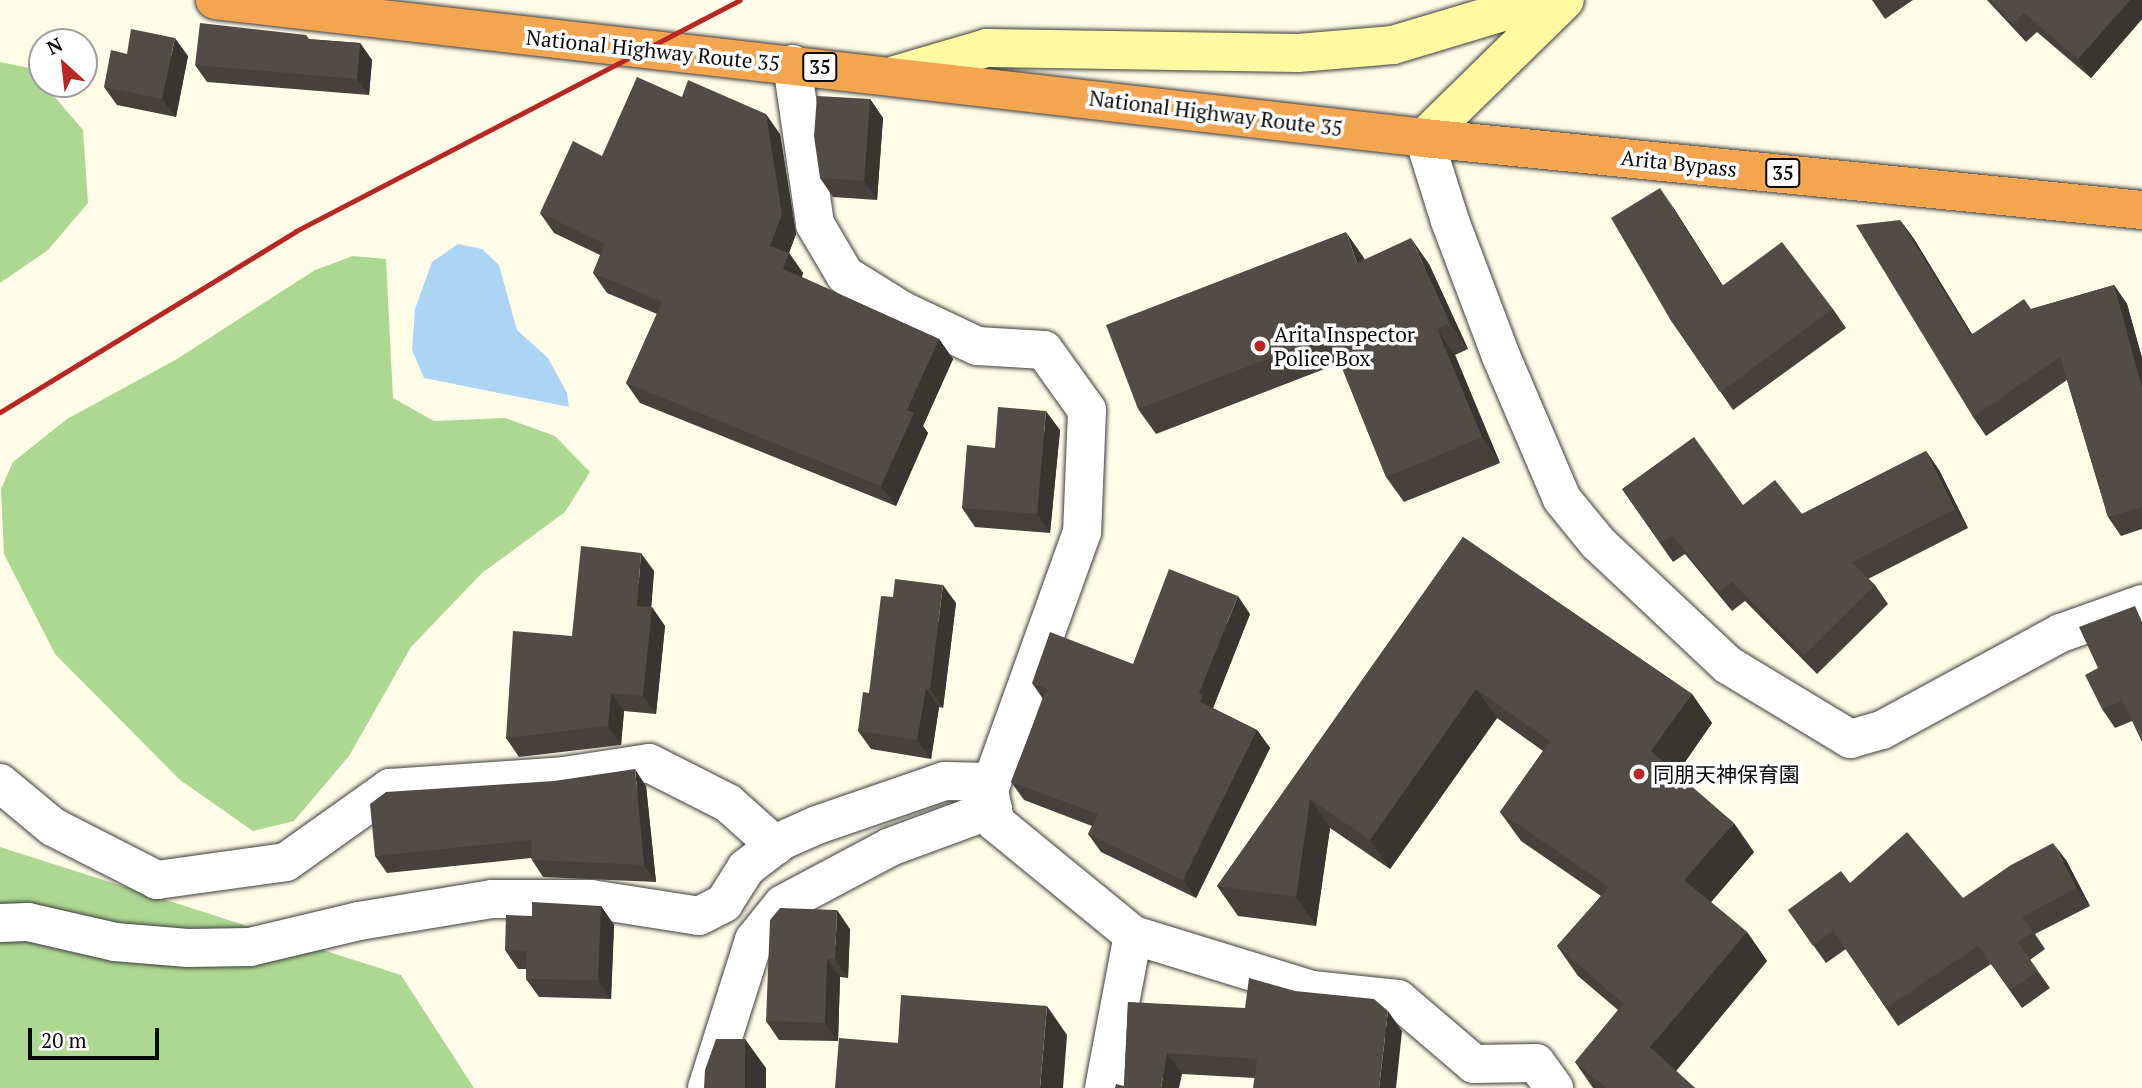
<!DOCTYPE html>
<meta charset="utf-8">
<style>
body{margin:0}
#map{position:relative;width:2142px;height:1088px;overflow:hidden;background:#fffce7;font-family:"PT Serif","Noto Sans JP",serif}
div>[style]{position:absolute}
.forest>*{inset:0;background:#add892}
.water>*{inset:0;background:#acd5f5}
.roads{filter:drop-shadow(0 0 2px #3d3d3d) drop-shadow(0 0 2px #3d3d3d)}
.street>*{height:38px;margin:-19px;padding:0 19px;transform-origin:19px;border-radius:19px;background:#fff}
.secondary>*{height:38px;margin:-19px;padding:0 19px;transform-origin:19px;border-radius:19px;background:#fffaa2}
.highway>*{height:38px;margin:-19px;padding:0 19px;transform-origin:19px;border-radius:19px;background:#f4a550}
.rail>*{height:5px;margin:-2.5px;padding:0 2.5px;transform-origin:2.5px;border-radius:2.5px;background:#b82724}
.wall>*{inset:0;background:#47413c}
.shaded-wall>*{inset:0;background:#393531}
.building>*{inset:0;background:#524c46}
.dots>*{width:19px;height:19px;translate:-50% -50%;box-sizing:border-box;border:4px solid #fff;border-radius:50%}
span{translate:-50% -50%;white-space:nowrap;text-align:center;line-height:1.15;-webkit-text-stroke:7px #fff;paint-order:stroke}
.shield-label span{padding:2px 5px;background:#fff;border:2px solid;border-radius:5px;-webkit-text-stroke-width:0}
.shield-label{font-size:19px;color:#0a0a0a;font-weight:700}
.street-label{font-size:21px;color:#0a0a0a}
.poi-label{font-size:21px;color:#0a0a0a}
.left{translate:0 -50%;text-align:left}
.north{position:absolute;left:28px;top:28px;width:70px;height:70px;box-sizing:border-box;background:#fff;border:2px solid #9d9d9d;border-radius:50%;rotate:333deg;font-size:19px;font-weight:700;line-height:28px;text-align:center;color:#0a0a0a}
.north::after{content:'';display:block;margin:auto;width:24px;height:32px;background:#b82724;clip-path:polygon(50% 0,100% 100%,50% 72%,0 100%)}
.scale{position:absolute;left:28px;top:1028px;width:131px;height:32px;box-sizing:border-box;border:4px solid #0a0a0a;border-top:0;padding-left:9px;font-size:21px;line-height:24px;white-space:nowrap;color:#0a0a0a;-webkit-text-stroke:5px #fff;paint-order:stroke}
</style>
<div id="map">
<div class="forest">
<i style="clip-path:polygon(0 62px,30px 68px,83px 130px,88px 203px,48px 250px,0 283px)"></i>
<i style="clip-path:polygon(353px 256px,386px 259px,393px 398px,434px 421px,505px 418px,555px 436px,590px 472px,565px 512px,482px 573px,411px 647px,349px 756px,294px 821px,253px 831px,180px 780px,55px 654px,4px 554px,1px 489px,13px 462px,67px 419px,177px 359px,315px 270px)"></i>
<i style="clip-path:polygon(0 847px,401px 975px,474px 1088px,0 1088px)"></i>
</div>
<div class="water">
<i style="clip-path:polygon(458px 244px,482px 249px,499px 265px,517px 330px,548px 358px,567px 393px,569px 407px,424px 378px,412px 350px,415px 309px,432px 262px)"></i>
</div>
<div class="roads">
<div class="street">
<i style="left:792px;top:64px;width:162px;rotate:81.8deg"></i>
<i style="left:815px;top:224px;width:59px;rotate:59.5deg"></i>
<i style="left:845px;top:275px;width:68px;rotate:31.8deg"></i>
<i style="left:903px;top:311px;width:82px;rotate:25.3deg"></i>
<i style="left:977px;top:346px;width:67px;rotate:3.4deg"></i>
<i style="left:1044px;top:350px;width:74px;rotate:54.4deg"></i>
<i style="left:1087px;top:410px;width:122px;rotate:92.3deg"></i>
<i style="left:1082px;top:532px;width:274px;rotate:109.8deg"></i>
<i style="left:989px;top:790px;width:33px;rotate:79deg"></i>
<i style="left:995px;top:822px;width:178px;rotate:39.3deg"></i>
<i style="left:1133px;top:935px;width:187px;rotate:17.1deg"></i>
<i style="left:1312px;top:990px;width:86px;rotate:6deg"></i>
<i style="left:1398px;top:999px;width:100px;rotate:40.5deg"></i>
<i style="left:1474px;top:1064px;width:62px;rotate:-0.9deg"></i>
<i style="left:1536px;top:1063px;width:31px;rotate:54deg"></i>
<i style="left:1424px;top:138px;width:87px;rotate:72.6deg"></i>
<i style="left:1450px;top:221px;width:144px;rotate:69.3deg"></i>
<i style="left:1501px;top:356px;width:155px;rotate:66.9deg"></i>
<i style="left:1562px;top:499px;width:57px;rotate:50.7deg"></i>
<i style="left:1598px;top:543px;width:178px;rotate:43.2deg"></i>
<i style="left:1728px;top:665px;width:143px;rotate:31.2deg"></i>
<i style="left:1850px;top:739px;width:33px;rotate:-16deg"></i>
<i style="left:1882px;top:730px;width:204px;rotate:-28.5deg"></i>
<i style="left:2061px;top:633px;width:86px;rotate:-19.7deg"></i>
<i style="left:0;top:783px;width:69px;rotate:39.7deg"></i>
<i style="left:53px;top:827px;width:117px;rotate:27deg"></i>
<i style="left:157px;top:880px;width:130px;rotate:-7.9deg"></i>
<i style="left:286px;top:862px;width:128px;rotate:-35.4deg"></i>
<i style="left:390px;top:788px;width:174px;rotate:-3.9deg"></i>
<i style="left:564px;top:776px;width:86px;rotate:-8.7deg"></i>
<i style="left:649px;top:763px;width:89px;rotate:26.9deg"></i>
<i style="left:728px;top:803px;width:64px;rotate:41.9deg"></i>
<i style="left:0;top:923px;width:28px;rotate:-2deg"></i>
<i style="left:28px;top:922px;width:89px;rotate:12.9deg"></i>
<i style="left:115px;top:942px;width:73px;rotate:4.7deg"></i>
<i style="left:188px;top:948px;width:62px;rotate:-0.9deg"></i>
<i style="left:250px;top:947px;width:112px;rotate:-13.4deg"></i>
<i style="left:359px;top:921px;width:135px;rotate:-9.4deg"></i>
<i style="left:492px;top:899px;width:99px"></i>
<i style="left:591px;top:899px;width:109px;rotate:8.9deg"></i>
<i style="left:699px;top:916px;width:28px;rotate:-27deg"></i>
<i style="left:724px;top:903px;width:41px;rotate:-57.8deg"></i>
<i style="left:746px;top:868px;width:44px;rotate:-37.6deg"></i>
<i style="left:781px;top:841px;width:39px;rotate:-24deg"></i>
<i style="left:817px;top:825px;width:135px;rotate:-19deg"></i>
<i style="left:945px;top:781px;width:47px;rotate:1.2deg"></i>
<i style="left:707px;top:1088px;width:155px;rotate:-72.4deg"></i>
<i style="left:754px;top:940px;width:46px;rotate:-51.1deg"></i>
<i style="left:783px;top:904px;width:121px;rotate:-28deg"></i>
<i style="left:890px;top:847px;width:110px;rotate:-20.3deg"></i>
<i style="left:1104px;top:1088px;width:156px;rotate:-79.3deg"></i>
</div>
<div class="secondary">
<i style="left:895px;top:75px;width:96px;rotate:-16.4deg"></i>
<i style="left:987px;top:48px;width:311px;rotate:0.9deg"></i>
<i style="left:1298px;top:53px;width:95px;rotate:-4.8deg"></i>
<i style="left:1393px;top:45px;width:157px;rotate:-16.7deg"></i>
<i style="left:1424px;top:138px;width:197px;rotate:-44.4deg"></i>
</div>
<div class="highway">
<i style="left:215px;top:0;width:1217px;rotate:6.51deg"></i>
<i style="left:1424px;top:138px;width:722px;rotate:5.73deg"></i>
</div>
</div>
<div class="rail">
<i style="left:0;top:412px;width:347px;rotate:-31.4deg"></i>
<i style="left:296px;top:231px;width:500px;rotate:-27.49deg"></i>
</div>
<div class="wall">
<i style="clip-path:polygon(1872px 0,1913px 0,1885px 19px)"></i>
<i style="clip-path:polygon(1987px 0,2142px 0,2142px 19px,2091px 78px,2037px 32px,2026px 42px)"></i>
<i style="clip-path:polygon(306px 35px,309px 39px,360px 43px,372px 60px,369px 95px,207px 82px,195px 65px)"></i>
<i style="clip-path:polygon(127px 54px,188px 56px,176px 117px,117px 105px,104px 87px)"></i>
<i style="clip-path:polygon(682px 97px,780px 134px,796px 234px,789px 253px,803px 273px,802px 277px,939px 339px,953px 359px,923px 426px,928px 433px,896px 506px,640px 403px,626px 383px,657px 314px,607px 293px,593px 273px,600px 255px,554px 233px,540px 213px,602px 156px)"></i>
<i style="clip-path:polygon(870px 99px,883px 118px,877px 200px,833px 197px,820px 178px)"></i>
<i style="clip-path:polygon(1673px 207px,1723px 286px,1833px 309px,1846px 328px,1733px 410px,1670px 319px)"></i>
<i style="clip-path:polygon(1900px 220px,1914px 239px,1972px 334px,2031px 309px,2114px 285px,2127px 304px,2142px 358px,2142px 529px,2121px 536px,2108px 517px,2067px 380px,1986px 436px,1973px 417px)"></i>
<i style="clip-path:polygon(1364px 258px,1364px 260px,1429px 264px,1468px 349px,1455px 355px,1500px 463px,1404px 502px,1386px 477px,1340px 363px,1156px 434px,1138px 409px)"></i>
<i style="clip-path:polygon(1060px 430px,1050px 533px,975px 527px,962px 508px,995px 448px)"></i>
<i style="clip-path:polygon(1926px 451px,1939px 470px,1968px 528px,1868px 579px,1875px 585px,1888px 604px,1817px 674px,1745px 601px,1732px 611px,1685px 554px,1673px 562px,1622px 489px,1802px 514px)"></i>
<i style="clip-path:polygon(1463px 537px,1692px 694px,1712px 723px,1677px 773px,1754px 852px,1711px 902px,1747px 932px,1767px 961px,1676px 1071px,1695px 1088px,1593px 1088px,1575px 1062px,1618px 1010px,1578px 976px,1557px 946px,1601px 896px,1521px 841px,1500px 812px,1543px 751px,1497px 718px,1390px 869px,1330px 828px,1316px 926px,1238px 916px,1217px 886px)"></i>
<i style="clip-path:polygon(654px 571px,651px 607px,665px 626px,656px 714px,624px 711px,621px 745px,519px 757px,506px 738px,572px 636px)"></i>
<i style="clip-path:polygon(956px 603px,943px 708px,939px 707px,931px 759px,871px 749px,858px 731px,869px 693px)"></i>
<i style="clip-path:polygon(2135px 606px,2132px 721px,2115px 728px,2102px 709px,2098px 668px)"></i>
<i style="clip-path:polygon(1250px 614px,1213px 708px,1257px 730px,1270px 748px,1196px 898px,1101px 852px,1088px 834px,1092px 826px,1024px 800px,1011px 782px,1043px 699px,1032px 683px,1133px 664px)"></i>
<i style="clip-path:polygon(646px 786px,656px 882px,543px 877px,532px 860px,531px 858px,387px 873px,375px 856px)"></i>
<i style="clip-path:polygon(2066px 860px,2090px 906px,2035px 934px,2045px 949px,2030px 960px,2050px 988px,2022px 1008px,1991px 964px,1898px 1026px,1846px 949px,1826px 963px,1788px 910px,1850px 883px,1963px 898px)"></i>
<i style="clip-path:polygon(601px 906px,614px 925px,611px 999px,539px 997px,526px 979px,526px 969px,518px 969px,505px 950px)"></i>
<i style="clip-path:polygon(850px 929px,848px 978px,840px 977px,838px 1041px,779px 1040px,766px 1021px)"></i>
<i style="clip-path:polygon(1128px 1002px,1402px 1031px,1255px 1078px,1182px 1074px,1124px 1086px)"></i>
</div>
<div class="shaded-wall">
<i style="clip-path:polygon(2130px 0,2142px 0,2142px 19px,2091px 78px,2078px 59px)"></i>
<i style="clip-path:polygon(175px 38px,188px 56px,176px 117px,162px 99px)"></i>
<i style="clip-path:polygon(360px 43px,372px 60px,369px 95px,357px 79px)"></i>
<i style="clip-path:polygon(870px 99px,883px 118px,877px 200px,864px 181px)"></i>
<i style="clip-path:polygon(766px 114px,780px 134px,796px 234px,784px 266px,770px 246px)"></i>
<i style="clip-path:polygon(1660px 188px,1673px 207px,1735px 305px,1722px 286px)"></i>
<i style="clip-path:polygon(1900px 220px,1914px 239px,1984px 354px,1971px 335px)"></i>
<i style="clip-path:polygon(1346px 232px,1364px 258px,1375px 289px,1357px 263px)"></i>
<i style="clip-path:polygon(1411px 238px,1429px 264px,1468px 349px,1450px 323px)"></i>
<i style="clip-path:polygon(789px 253px,803px 273px,797px 289px,783px 269px)"></i>
<i style="clip-path:polygon(2114px 285px,2127px 304px,2142px 358px,2142px 388px)"></i>
<i style="clip-path:polygon(1437px 329px,1455px 355px,1500px 463px,1482px 437px)"></i>
<i style="clip-path:polygon(939px 339px,953px 359px,923px 426px,928px 433px,896px 506px,881px 486px,907px 410px)"></i>
<i style="clip-path:polygon(1046px 411px,1060px 430px,1050px 533px,1037px 514px)"></i>
<i style="clip-path:polygon(1926px 451px,1939px 470px,1968px 528px,1955px 509px)"></i>
<i style="clip-path:polygon(641px 553px,654px 571px,650px 624px,637px 606px)"></i>
<i style="clip-path:polygon(943px 585px,956px 603px,943px 708px,930px 689px)"></i>
<i style="clip-path:polygon(1238px 596px,1250px 614px,1213px 708px,1200px 702px,1199px 693px)"></i>
<i style="clip-path:polygon(652px 607px,665px 626px,656px 714px,643px 696px)"></i>
<i style="clip-path:polygon(926px 689px,939px 707px,931px 759px,917px 740px)"></i>
<i style="clip-path:polygon(1476px 689px,1497px 718px,1390px 869px,1370px 840px)"></i>
<i style="clip-path:polygon(611px 693px,624px 711px,621px 745px,608px 726px)"></i>
<i style="clip-path:polygon(1692px 694px,1712px 723px,1672px 781px,1651px 751px)"></i>
<i style="clip-path:polygon(1257px 730px,1270px 748px,1196px 898px,1183px 880px)"></i>
<i style="clip-path:polygon(635px 769px,646px 786px,656px 882px,644px 865px)"></i>
<i style="clip-path:polygon(1310px 799px,1330px 828px,1316px 926px,1296px 897px)"></i>
<i style="clip-path:polygon(1734px 823px,1754px 852px,1705px 909px,1684px 880px)"></i>
<i style="clip-path:polygon(2053px 843px,2066px 860px,2090px 906px,2077px 888px)"></i>
<i style="clip-path:polygon(601px 906px,614px 925px,611px 999px,598px 980px)"></i>
<i style="clip-path:polygon(837px 910px,850px 929px,848px 978px,835px 959px)"></i>
<i style="clip-path:polygon(1747px 932px,1767px 961px,1671px 1077px,1650px 1047px)"></i>
<i style="clip-path:polygon(827px 959px,840px 977px,838px 1041px,825px 1023px)"></i>
<i style="clip-path:polygon(1047px 1006px,1067px 1035px,1063px 1088px,1040px 1088px)"></i>
<i style="clip-path:polygon(1388px 1011px,1402px 1031px,1396px 1088px,1379px 1088px)"></i>
<i style="clip-path:polygon(745px 1039px,766px 1068px,766px 1088px,745px 1088px)"></i>
<i style="clip-path:polygon(1167px 1053px,1182px 1074px,1179px 1088px,1161px 1088px)"></i>
</div>
<div class="building">
<i style="clip-path:polygon(1991px 0,2130px 0,2078px 59px,2024px 13px,2013px 24px)"></i>
<i style="clip-path:polygon(200px 23px,306px 35px,305px 39px,360px 43px,357px 79px,195px 65px)"></i>
<i style="clip-path:polygon(131px 29px,175px 38px,162px 99px,104px 87px,111px 50px,127px 54px)"></i>
<i style="clip-path:polygon(637px 77px,682px 97px,688px 80px,766px 114px,782px 214px,770px 246px,789px 253px,783px 269px,939px 339px,907px 410px,914px 413px,881px 486px,626px 383px,662px 302px,593px 273px,605px 244px,540px 213px,573px 141px,602px 156px)"></i>
<i style="clip-path:polygon(817px 96px,870px 99px,864px 181px,820px 178px,814px 136px)"></i>
<i style="clip-path:polygon(1660px 188px,1722px 286px,1782px 242px,1833px 309px,1720px 392px,1670px 319px,1611px 218px)"></i>
<i style="clip-path:polygon(1900px 220px,1971px 335px,2024px 299px,2031px 309px,2114px 285px,2142px 388px,2142px 507px,2108px 517px,2060px 357px,1973px 417px,1856px 225px)"></i>
<i style="clip-path:polygon(1346px 232px,1357px 263px,1411px 238px,1450px 323px,1437px 329px,1482px 437px,1386px 477px,1329px 335px,1138px 409px,1106px 325px)"></i>
<i style="clip-path:polygon(998px 407px,1046px 411px,1037px 514px,962px 508px,967px 445px,995px 448px)"></i>
<i style="clip-path:polygon(1694px 437px,1743px 505px,1775px 480px,1802px 514px,1926px 451px,1955px 509px,1852px 562px,1875px 585px,1804px 655px,1732px 582px,1719px 592px,1672px 535px,1660px 543px,1622px 489px)"></i>
<i style="clip-path:polygon(1463px 537px,1692px 694px,1651px 751px,1734px 823px,1684px 880px,1747px 932px,1650px 1047px,1695px 1088px,1606px 1088px,1575px 1062px,1624px 1004px,1557px 946px,1609px 887px,1500px 812px,1550px 741px,1476px 689px,1370px 840px,1310px 799px,1296px 897px,1217px 886px)"></i>
<i style="clip-path:polygon(581px 546px,641px 553px,637px 606px,652px 607px,643px 696px,611px 693px,608px 726px,506px 738px,513px 631px,572px 636px)"></i>
<i style="clip-path:polygon(1169px 569px,1238px 596px,1199px 693px,1203px 695px,1200px 702px,1257px 730px,1183px 880px,1088px 834px,1098px 814px,1011px 782px,1047px 689px,1032px 683px,1050px 632px,1133px 664px)"></i>
<i style="clip-path:polygon(895px 579px,943px 585px,930px 689px,926px 689px,917px 740px,858px 731px,863px 692px,869px 693px,881px 596px,893px 597px)"></i>
<i style="clip-path:polygon(2135px 606px,2142px 622px,2142px 742px,2122px 700px,2102px 709px,2085px 675px,2098px 668px,2079px 627px)"></i>
<i style="clip-path:polygon(635px 769px,644px 865px,532px 860px,531px 840px,375px 856px,370px 804px,386px 792px,554px 781px)"></i>
<i style="clip-path:polygon(1907px 832px,1963px 898px,2011px 865px,2053px 843px,2077px 888px,2022px 917px,2033px 932px,2018px 942px,2038px 971px,2010px 990px,1978px 946px,1886px 1008px,1833px 931px,1813px 946px,1788px 910px,1841px 871px,1850px 883px)"></i>
<i style="clip-path:polygon(532px 902px,601px 906px,598px 980px,526px 979px,527px 951px,505px 950px,506px 915px,532px 916px)"></i>
<i style="clip-path:polygon(780px 908px,837px 910px,835px 959px,827px 959px,825px 1023px,766px 1021px,770px 920px)"></i>
<i style="clip-path:polygon(1249px 978px,1295px 991px,1374px 999px,1388px 1011px,1379px 1088px,1253px 1088px,1257px 1059px,1167px 1053px,1161px 1088px,1115px 1088px,1116px 1084px,1124px 1086px,1128px 1002px,1245px 1008px)"></i>
<i style="clip-path:polygon(901px 995px,1047px 1006px,1040px 1088px,835px 1088px,839px 1038px,898px 1043px)"></i>
<i style="clip-path:polygon(716px 1039px,745px 1039px,745px 1088px,704px 1088px,705px 1070px)"></i>
</div>
<div class="dots">
<i style="left:1260px;top:346px;background:#b82724"></i>
<i style="left:1639px;top:774px;background:#b82724"></i>
</div>
<div class="shield-label">
<span style="left:820px;top:67px">35</span>
<span style="left:1783px;top:173px">35</span>
</div>
<div class="street-label">
<span style="left:653px;top:50px;rotate:6deg">National Highway Route 35</span>
<span style="left:1216px;top:113px;rotate:7deg">National Highway Route 35</span>
<span style="left:1679px;top:163px;rotate:6deg">Arita Bypass</span>
</div>
<div class="poi-label">
<span class="left" style="left:1274px;top:346px">Arita Inspector<br>Police Box</span>
<span class="left" style="left:1653px;top:774px">同朋天神保育園</span>
</div>
<div class="north">N</div>
<div class="scale">20 m</div>
</div>
